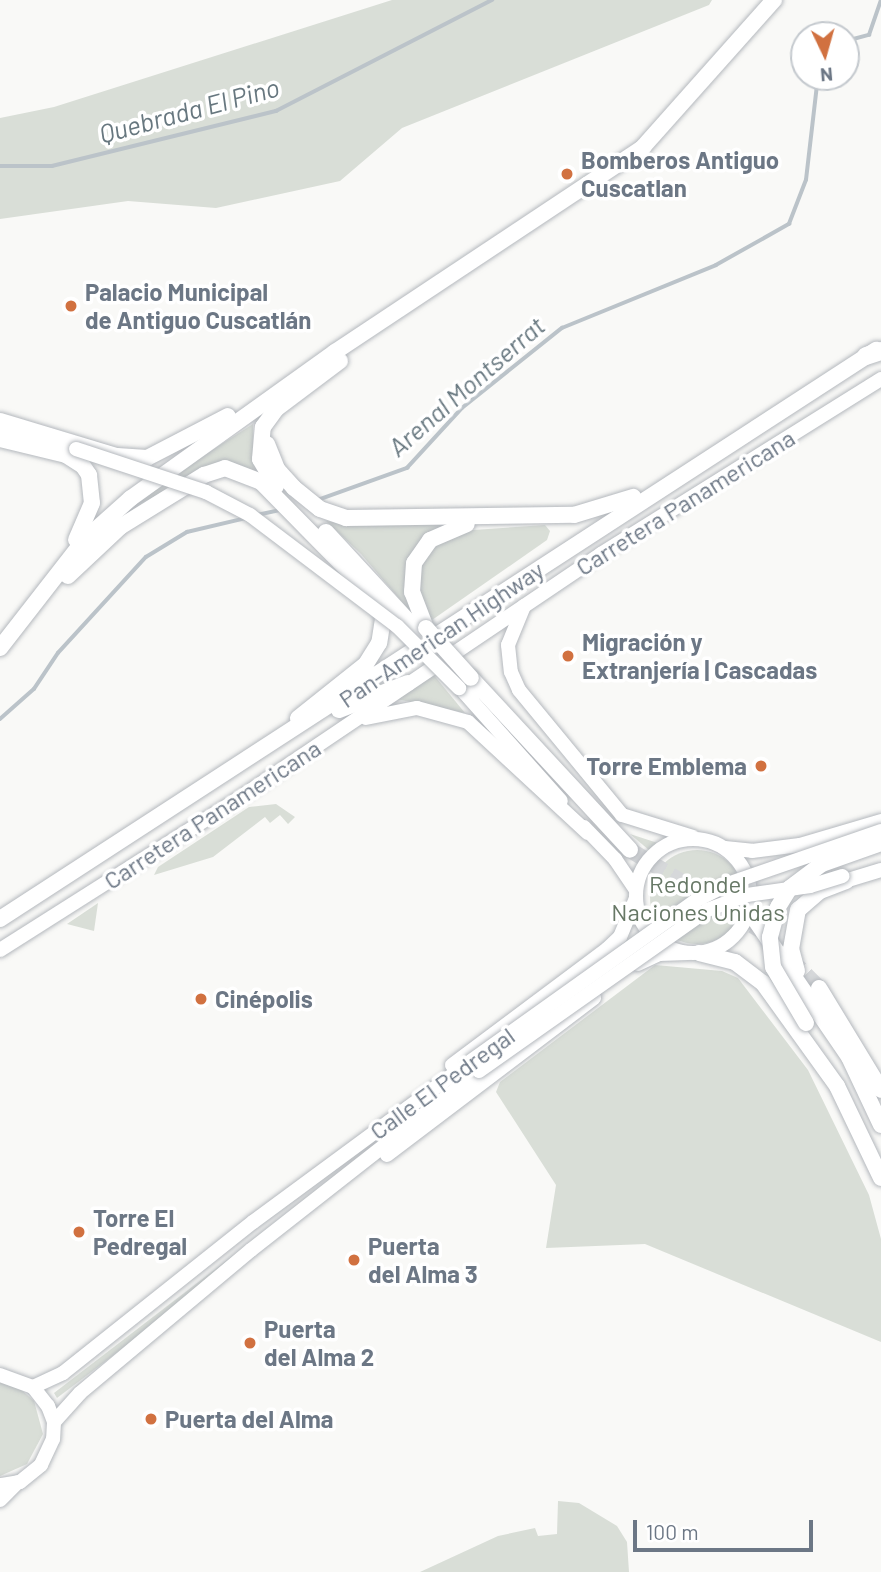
<!DOCTYPE html>
<meta charset="utf-8">
<style>
body{margin:0}
#map{position:relative;width:881px;height:1572px;overflow:hidden;background:#f9f9f7;font-family:Barlow,sans-serif}
div>[style]{position:absolute}
.green>*{inset:0;background:#d9ded7}
.round{border-radius:50%}
.stream>*{height:3.5px;margin:-1.75px;padding:0 1.75px;transform-origin:1.75px;border-radius:1.75px;background:#bbc3c9}
.primary-tunnel>*{height:16px;margin-top:-8px;transform-origin:0;background:repeating-linear-gradient(90deg,#d6d8da 0 16px,transparent 0 24px)}
.roads{filter:drop-shadow(0 0 2px #b4b8bd) drop-shadow(0 0 2px #b4b8bd)}
.secondary>*{height:14px;margin:-7px;padding:0 7px;transform-origin:7px;border-radius:7px;background:#fff}
.secondary>.ring{margin:-7px;padding:0;box-sizing:content-box;background:none;border:14px solid #fff;border-radius:50%}
.primary>*{height:16px;margin:-8px;padding:0 8px;transform-origin:8px;border-radius:8px;background:#fff}
.highway>*{height:18px;margin:-9px;padding:0 9px;transform-origin:9px;border-radius:9px;background:#fff}
.bridges{filter:drop-shadow(0 0 2px #b4b8bd) drop-shadow(0 0 2px #b4b8bd)}
.secondary-bridge>*{height:14px;margin:-7px;padding:0 7px;transform-origin:7px;border-radius:7px;background:#fff}
.primary-bridge>*{height:16px;margin:-8px;padding:0 8px;transform-origin:8px;border-radius:8px;background:#fff}
.dots>*{width:19px;height:19px;translate:-50% -50%;box-sizing:border-box;border:4px solid #fff;border-radius:50%}
span{translate:-50% -50%;white-space:nowrap;text-align:center;line-height:1.15;-webkit-text-stroke:7px #fff;paint-order:stroke}
.poi-label{font-size:24px;color:#6c7785;font-weight:700}
.left{translate:0 -50%;text-align:left}
.right{translate:-100% -50%;text-align:right}
.street-label{font-size:24px;color:#6c7785}
.park-label{font-size:24px;color:#677866}
.water-label{font-size:26px;color:#67777f;font-style:italic}
.north{position:absolute;left:790px;top:21px;width:70px;height:70px;box-sizing:border-box;background:#fff;border:2px solid #c4c9ce;border-radius:50%;rotate:175deg;font-size:19px;font-weight:700;line-height:28px;text-align:center;color:#6c7785}
.north::after{content:'';display:block;margin:auto;width:24px;height:32px;background:#d17140;clip-path:polygon(50% 0,100% 100%,50% 72%,0 100%)}
.scale{position:absolute;left:633px;top:1520px;width:180px;height:32px;box-sizing:border-box;border:4px solid #6c7785;border-top:0;padding-left:9px;font-size:21px;line-height:24px;white-space:nowrap;color:#6c7785;-webkit-text-stroke:5px #fff;paint-order:stroke}
</style>
<div id="map">
<div class="green">
<i style="clip-path:polygon(392px 0,712px 0,709px 5px,402px 128px,340px 181px,216px 208px,128px 201px,0 219px,0 118px,54px 107px)"></i>
<i style="clip-path:polygon(253px 424px,253px 457px,262px 474px,239px 466px,169px 489px,133px 507px,148px 491px)"></i>
<i style="clip-path:polygon(326px 521px,362px 526px,442px 523px,447px 528px,418px 548px,414px 616px,361px 554px)"></i>
<i style="clip-path:polygon(545px 525px,550px 531px,547px 540px,432px 620px,423px 610px,417px 582px,427px 548px,459px 531px)"></i>
<i style="clip-path:polygon(433px 674px,465px 713px,396px 699px)"></i>
<i style="clip-path:polygon(276px 804px,295px 817px,288px 824px,280px 815px,270px 823px,265px 817px,213px 857px,154px 875px,158px 867px,249px 807px)"></i>
<i style="clip-path:polygon(630px 834px,667px 846px,656px 856px)"></i>
<i class="round" style="left:650px;top:850px;width:94px;height:94px"></i>
<i style="clip-path:polygon(98px 903px,94px 931px,67px 924px)"></i>
<i style="clip-path:polygon(637px 945px,644px 953px,57px 1398px,54px 1393px)"></i>
<i style="clip-path:polygon(655px 965px,722px 971px,738px 978px,808px 1070px,869px 1195px,881px 1239px,881px 1342px,645px 1244px,546px 1248px,556px 1185px,496px 1092px,500px 1082px)"></i>
<i style="clip-path:polygon(0 1381px,17px 1386px,34px 1401px,43px 1434px,27px 1464px,0 1476px)"></i>
<i style="clip-path:polygon(558px 1501px,579px 1503px,617px 1526px,627px 1542px,629px 1572px,420px 1572px,498px 1536px,535px 1528px,538px 1536px,557px 1534px)"></i>
</div>
<div class="stream">
<i style="left:846px;top:41px;width:24px;rotate:-15deg"></i>
<i style="left:869px;top:35px;width:36px;rotate:-71deg"></i>
<i style="left:0;top:166px;width:52px"></i>
<i style="left:52px;top:166px;width:231px;rotate:-13.8deg"></i>
<i style="left:276px;top:111px;width:243px;rotate:-27.2deg"></i>
<i style="left:318px;top:500px;width:95px;rotate:-19.8deg"></i>
<i style="left:407px;top:468px;width:81px;rotate:-47.5deg"></i>
<i style="left:462px;top:408px;width:128px;rotate:-38.7deg"></i>
<i style="left:562px;top:328px;width:166px;rotate:-22.2deg"></i>
<i style="left:716px;top:265px;width:84px;rotate:-29.3deg"></i>
<i style="left:789px;top:224px;width:47px;rotate:-68.9deg"></i>
<i style="left:806px;top:180px;width:104px;rotate:-83.4deg"></i>
<i style="left:257px;top:515px;width:24px;rotate:-12deg"></i>
<i style="left:0;top:719px;width:45px;rotate:-41.4deg"></i>
<i style="left:34px;top:689px;width:43px;rotate:-56.3deg"></i>
<i style="left:58px;top:653px;width:130px;rotate:-47.5deg"></i>
<i style="left:146px;top:557px;width:48px;rotate:-31.4deg"></i>
<i style="left:187px;top:532px;width:61px;rotate:-13.3deg"></i>
</div>
<div class="primary-tunnel">
<i style="left:630px;top:850px;width:153px;rotate:31.6deg"></i>
<i style="left:789px;top:958px;width:42px;rotate:45deg"></i>
</div>
<div class="roads">
<div class="secondary">
<i style="left:0;top:430px;width:37px;rotate:14deg"></i>
<i style="left:524px;top:606px;width:42px;rotate:112.3deg"></i>
<i style="left:508px;top:645px;width:27px;rotate:84deg"></i>
<i style="left:511px;top:672px;width:20px;rotate:66deg"></i>
<i style="left:519px;top:690px;width:162px;rotate:50.5deg"></i>
<i style="left:622px;top:815px;width:74px;rotate:17.2deg"></i>
<i style="left:463px;top:691px;width:147px;rotate:48.3deg"></i>
<i style="left:366px;top:718px;width:52px;rotate:-11.1deg"></i>
<i style="left:417px;top:708px;width:53px;rotate:15.4deg"></i>
<i style="left:468px;top:722px;width:163px;rotate:42.8deg"></i>
<i style="left:584px;top:827px;width:45px;rotate:45.9deg"></i>
<i style="left:615px;top:859px;width:37px;rotate:56deg"></i>
<i class="ring" style="left:636px;top:839px;width:100px;height:100px"></i>
<i style="left:725px;top:848px;width:27px;rotate:6deg"></i>
<i style="left:752px;top:851px;width:48px;rotate:-7.1deg"></i>
<i style="left:800px;top:845px;width:84px;rotate:-16.5deg"></i>
<i style="left:835px;top:884px;width:48px;rotate:-16.9deg"></i>
<i style="left:0;top:950px;width:278px;rotate:-32.4deg"></i>
<i style="left:235px;top:801px;width:442px;rotate:-34deg"></i>
<i style="left:601px;top:554px;width:330px;rotate:-32deg"></i>
<i style="left:638px;top:964px;width:23px;rotate:-25deg"></i>
<i style="left:659px;top:954px;width:29px;rotate:-2deg"></i>
<i style="left:452px;top:1065px;width:194px;rotate:-36.8deg"></i>
<i style="left:607px;top:949px;width:18px;rotate:-43deg"></i>
<i style="left:620px;top:937px;width:42px;rotate:-67.7deg"></i>
<i style="left:387px;top:1155px;width:260px;rotate:-37.2deg"></i>
<i style="left:0;top:1375px;width:35px;rotate:20deg"></i>
<i style="left:33px;top:1387px;width:24px;rotate:52deg"></i>
<i style="left:48px;top:1406px;width:17px;rotate:69deg"></i>
<i style="left:54px;top:1422px;width:17px;rotate:93deg"></i>
<i style="left:53px;top:1439px;width:29px;rotate:115deg"></i>
<i style="left:41px;top:1465px;width:27px;rotate:141deg"></i>
<i style="left:20px;top:1482px;width:20px;rotate:171deg"></i>
<i style="left:33px;top:1387px;width:33px;rotate:-25deg"></i>
<i style="left:63px;top:1373px;width:243px;rotate:-38.5deg"></i>
<i style="left:253px;top:1222px;width:271px;rotate:-36.4deg"></i>
<i style="left:54px;top:1422px;width:39px;rotate:-48deg"></i>
<i style="left:80px;top:1393px;width:223px;rotate:-39.9deg"></i>
<i style="left:251px;top:1250px;width:290px;rotate:-38.1deg"></i>
<i style="left:0;top:1500px;width:25px;rotate:-45deg"></i>
</div>
<div class="primary">
<i style="left:0;top:421px;width:122px;rotate:16.7deg"></i>
<i style="left:117px;top:456px;width:30px;rotate:4deg"></i>
<i style="left:147px;top:458px;width:91px;rotate:-27.4deg"></i>
<i style="left:0;top:439px;width:68px;rotate:13.6deg"></i>
<i style="left:66px;top:455px;width:20px;rotate:33deg"></i>
<i style="left:83px;top:466px;width:11px;rotate:56deg"></i>
<i style="left:89px;top:475px;width:28px;rotate:84deg"></i>
<i style="left:92px;top:503px;width:40px;rotate:113.4deg"></i>
<i style="left:267px;top:444px;width:27px;rotate:68deg"></i>
<i style="left:277px;top:469px;width:25px;rotate:48deg"></i>
<i style="left:294px;top:488px;width:33px;rotate:39deg"></i>
<i style="left:320px;top:509px;width:28px;rotate:19deg"></i>
<i style="left:346px;top:518px;width:228px;rotate:-0.8deg"></i>
<i style="left:574px;top:515px;width:62px;rotate:-17deg"></i>
<i style="left:276px;top:486px;width:31px;rotate:-121deg"></i>
<i style="left:260px;top:459px;width:32px;rotate:-85deg"></i>
<i style="left:263px;top:427px;width:22px;rotate:-54deg"></i>
<i style="left:276px;top:409px;width:80px;rotate:-36.9deg"></i>
<i style="left:326px;top:532px;width:139px;rotate:47.3deg"></i>
<i style="left:68px;top:576px;width:71px;rotate:-43.3deg"></i>
<i style="left:120px;top:527px;width:99px;rotate:-31.8deg"></i>
<i style="left:204px;top:475px;width:22px;rotate:-18deg"></i>
<i style="left:225px;top:468px;width:39px;rotate:21deg"></i>
<i style="left:261px;top:482px;width:158px;rotate:45.5deg"></i>
<i style="left:372px;top:595px;width:13px;rotate:48deg"></i>
<i style="left:381px;top:605px;width:14px;rotate:82deg"></i>
<i style="left:383px;top:619px;width:24px;rotate:99deg"></i>
<i style="left:379px;top:643px;width:25px;rotate:122deg"></i>
<i style="left:366px;top:664px;width:87px;rotate:141.5deg"></i>
<i style="left:426px;top:628px;width:39px;rotate:-111deg"></i>
<i style="left:412px;top:592px;width:29px;rotate:-86deg"></i>
<i style="left:414px;top:563px;width:28px;rotate:-55deg"></i>
<i style="left:430px;top:540px;width:40px;rotate:-23.4deg"></i>
<i style="left:0;top:648px;width:137px;rotate:-52.1deg"></i>
<i style="left:84px;top:540px;width:63px;rotate:-41.8deg"></i>
<i style="left:131px;top:498px;width:251px;rotate:-35.6deg"></i>
<i style="left:335px;top:352px;width:370px;rotate:-33.6deg"></i>
<i style="left:643px;top:147px;width:197px;rotate:-48.3deg"></i>
<i style="left:471px;top:678px;width:234px;rotate:47.2deg"></i>
<i style="left:464px;top:684px;width:16px;rotate:63deg"></i>
<i style="left:339px;top:710px;width:74px;rotate:-21.4deg"></i>
<i style="left:749px;top:911px;width:177px;rotate:55.6deg"></i>
<i style="left:849px;top:1057px;width:75px;rotate:64.8deg"></i>
<i style="left:0;top:919px;width:1045px;rotate:-33.01deg"></i>
<i style="left:699px;top:953px;width:37px;rotate:14deg"></i>
<i style="left:735px;top:962px;width:35px;rotate:37deg"></i>
<i style="left:763px;top:983px;width:127px;rotate:54.3deg"></i>
<i style="left:837px;top:1086px;width:102px;rotate:64.4deg"></i>
<i style="left:797px;top:971px;width:23px;rotate:-105deg"></i>
<i style="left:791px;top:949px;width:40px;rotate:-80deg"></i>
<i style="left:798px;top:910px;width:29px;rotate:-41deg"></i>
<i style="left:820px;top:891px;width:28px;rotate:-21deg"></i>
<i style="left:819px;top:988px;width:119px;rotate:58.7deg"></i>
</div>
<div class="highway">
<i style="left:866px;top:356px;width:16px;rotate:-18deg"></i>
</div>
</div>
<div class="bridges">
<div class="secondary-bridge">
<i style="left:76px;top:449px;width:137px;rotate:18.3deg"></i>
<i style="left:206px;top:492px;width:50px;rotate:27.6deg"></i>
<i style="left:250px;top:515px;width:184px;rotate:37.1deg"></i>
<i style="left:397px;top:626px;width:88px;rotate:45deg"></i>
<i style="left:471px;top:1061px;width:275px;rotate:-35.5deg"></i>
<i style="left:695px;top:901px;width:39px;rotate:-27deg"></i>
<i style="left:730px;top:883px;width:160px;rotate:-19deg"></i>
<i style="left:479px;top:1071px;width:279px;rotate:-35.2deg"></i>
<i style="left:707px;top:910px;width:43px;rotate:-20.6deg"></i>
<i style="left:747px;top:895px;width:64px;rotate:-8.1deg"></i>
<i style="left:810px;top:886px;width:34px;rotate:-17deg"></i>
</div>
<div class="primary-bridge">
<i style="left:426px;top:628px;width:67px;rotate:48deg"></i>
<i style="left:806px;top:1023px;width:65px;rotate:-120.5deg"></i>
<i style="left:773px;top:967px;width:30px;rotate:-96deg"></i>
<i style="left:770px;top:937px;width:31px;rotate:-75deg"></i>
<i style="left:778px;top:907px;width:22px;rotate:-58deg"></i>
<i style="left:790px;top:888px;width:40px;rotate:-37deg"></i>
<i style="left:822px;top:864px;width:63px;rotate:-19.6deg"></i>
</div>
</div>
<div class="dots">
<i style="left:567px;top:174px;background:#d17140"></i>
<i style="left:71px;top:306px;background:#d17140"></i>
<i style="left:568px;top:656px;background:#d17140"></i>
<i style="left:761px;top:766px;background:#d17140"></i>
<i style="left:201px;top:999px;background:#d17140"></i>
<i style="left:79px;top:1232px;background:#d17140"></i>
<i style="left:354px;top:1260px;background:#d17140"></i>
<i style="left:250px;top:1343px;background:#d17140"></i>
<i style="left:151px;top:1419px;background:#d17140"></i>
</div>
<div class="poi-label">
<span class="left" style="left:581px;top:174px">Bomberos Antiguo<br>Cuscatlan</span>
<span class="left" style="left:85px;top:306px">Palacio Municipal<br>de Antiguo Cuscatlán</span>
<span class="left" style="left:582px;top:656px">Migración y<br>Extranjería | Cascadas</span>
<span class="right" style="left:747px;top:766px">Torre Emblema</span>
<span class="left" style="left:215px;top:999px">Cinépolis</span>
<span class="left" style="left:93px;top:1232px">Torre El<br>Pedregal</span>
<span class="left" style="left:368px;top:1260px">Puerta<br>del Alma 3</span>
<span class="left" style="left:264px;top:1343px">Puerta<br>del Alma 2</span>
<span class="left" style="left:165px;top:1419px">Puerta del Alma</span>
</div>
<div class="street-label">
<span style="left:685px;top:502px;rotate:-32deg">Carretera Panamericana</span>
<span style="left:441px;top:634px;rotate:-34deg">Pan-American Highway</span>
<span style="left:212px;top:814px;rotate:-33deg">Carretera Panamericana</span>
<span style="left:442px;top:1083px;rotate:-36deg">Calle El Pedregal</span>
</div>
<div class="park-label">
<span style="left:698px;top:898px">Redondel<br>Naciones Unidas</span>
</div>
<div class="water-label">
<span style="left:189px;top:110px;rotate:-15deg">Quebrada El Pino</span>
<span style="left:466px;top:386px;rotate:-41deg">Arenal Montserrat</span>
</div>
<div class="north">N</div>
<div class="scale">100 m</div>
</div>
